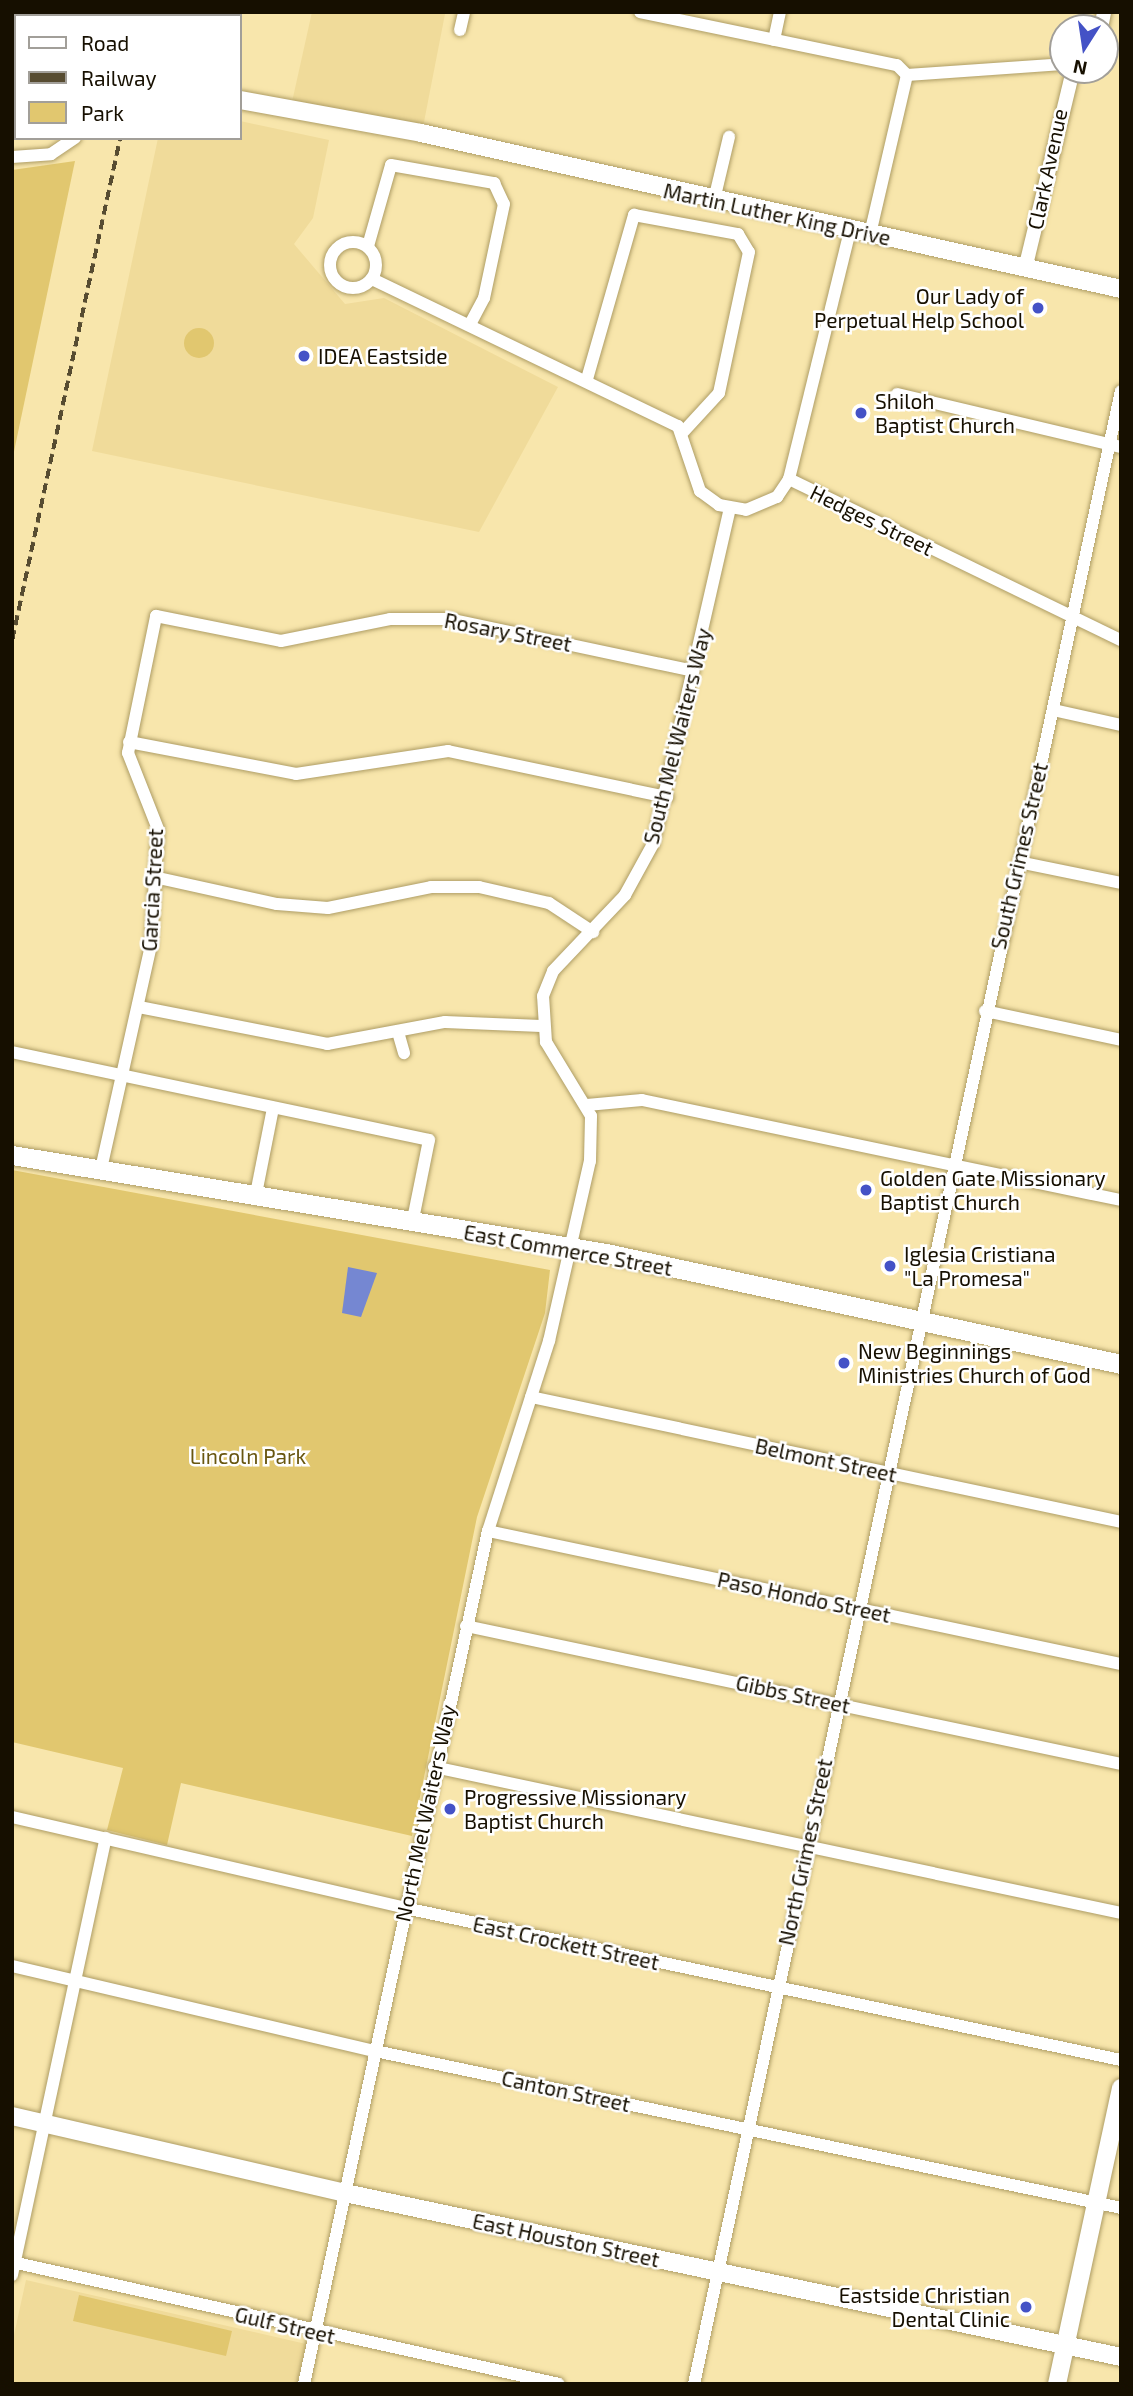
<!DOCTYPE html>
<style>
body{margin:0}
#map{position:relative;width:1133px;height:2396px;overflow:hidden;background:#f8e6ac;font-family:"Exo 2",sans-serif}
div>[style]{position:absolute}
.built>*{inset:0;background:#f0db9a}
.green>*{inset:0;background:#e1c76f}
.round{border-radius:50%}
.water>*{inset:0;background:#7587d2}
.roads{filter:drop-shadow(0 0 2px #ae9d65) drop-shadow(0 0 2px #ae9d65)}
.minor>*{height:12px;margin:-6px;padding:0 6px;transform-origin:6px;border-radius:6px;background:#fff}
.minor>.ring{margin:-6px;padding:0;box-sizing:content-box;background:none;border:12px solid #fff;border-radius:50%}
.tertiary>*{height:14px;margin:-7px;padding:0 7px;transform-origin:7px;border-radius:7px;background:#fff}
.secondary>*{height:18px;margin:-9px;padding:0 9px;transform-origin:9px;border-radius:9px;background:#fff}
.primary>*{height:19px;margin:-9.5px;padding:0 9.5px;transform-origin:9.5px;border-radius:9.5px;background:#fff}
.rail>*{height:3.5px;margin-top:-1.75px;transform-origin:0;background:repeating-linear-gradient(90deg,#574c31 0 10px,transparent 0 15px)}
.dots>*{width:19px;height:19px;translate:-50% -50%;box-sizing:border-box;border:4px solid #fff;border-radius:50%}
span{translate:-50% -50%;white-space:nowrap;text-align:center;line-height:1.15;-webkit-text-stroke:5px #fff;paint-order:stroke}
.street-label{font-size:21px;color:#160f00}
.poi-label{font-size:21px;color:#160f00}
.right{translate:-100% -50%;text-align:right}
.left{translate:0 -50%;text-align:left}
.park-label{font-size:21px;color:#685610}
.frame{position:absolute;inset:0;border:14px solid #160f00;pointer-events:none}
.legend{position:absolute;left:14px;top:14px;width:228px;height:126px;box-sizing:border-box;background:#fff;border:2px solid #a29f99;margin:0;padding:9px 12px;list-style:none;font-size:21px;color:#160f00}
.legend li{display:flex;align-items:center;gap:14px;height:35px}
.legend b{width:35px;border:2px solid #a29f99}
.north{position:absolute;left:1049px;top:14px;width:70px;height:70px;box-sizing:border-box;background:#fff;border:2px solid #a29f99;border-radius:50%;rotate:192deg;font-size:19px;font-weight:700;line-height:28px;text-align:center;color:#160f00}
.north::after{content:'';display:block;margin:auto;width:24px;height:32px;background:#4452c6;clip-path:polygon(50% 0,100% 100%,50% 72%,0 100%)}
</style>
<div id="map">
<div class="built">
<i style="clip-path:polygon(312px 12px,445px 14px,423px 127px,292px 102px)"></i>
<i style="clip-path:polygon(240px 121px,329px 140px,313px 218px,294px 244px,345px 304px,384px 298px,558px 387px,479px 532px,92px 451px,158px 138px,240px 138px)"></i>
<i style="clip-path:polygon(26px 2280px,306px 2344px,297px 2384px,12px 2384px,12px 2344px)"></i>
</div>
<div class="green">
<i style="clip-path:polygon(75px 161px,12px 461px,12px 170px)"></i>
<i class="round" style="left:184px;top:328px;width:30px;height:30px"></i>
<i style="clip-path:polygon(12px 1170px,550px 1270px,545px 1313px,477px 1517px,412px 1836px,181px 1783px,167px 1845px,107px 1830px,123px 1768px,12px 1742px)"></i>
<i style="clip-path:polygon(79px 2295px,232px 2331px,226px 2356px,73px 2321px)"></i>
</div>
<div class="water">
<i style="clip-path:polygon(348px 1267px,377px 1273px,361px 1317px,342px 1313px)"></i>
</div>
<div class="roads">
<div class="minor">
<i style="left:640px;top:12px;width:262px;rotate:11.7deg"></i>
<i style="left:897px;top:65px;width:14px;rotate:45deg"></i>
<i style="left:460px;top:30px;width:18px;rotate:-77deg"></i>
<i style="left:774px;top:40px;width:29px;rotate:-78deg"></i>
<i style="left:907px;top:75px;width:156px;rotate:-4deg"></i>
<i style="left:12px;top:157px;width:39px;rotate:-4deg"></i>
<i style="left:51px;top:154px;width:29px;rotate:-34deg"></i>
<i style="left:714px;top:200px;width:65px;rotate:-76.6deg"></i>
<i style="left:870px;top:234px;width:163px;rotate:-76.9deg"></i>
<i class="ring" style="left:330px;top:242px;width:34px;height:34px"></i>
<i style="left:368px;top:246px;width:84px;rotate:-74.1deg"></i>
<i style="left:391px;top:165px;width:105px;rotate:9.9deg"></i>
<i style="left:494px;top:183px;width:23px;rotate:65deg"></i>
<i style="left:504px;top:204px;width:96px;rotate:102deg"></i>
<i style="left:484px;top:298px;width:27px;rotate:118deg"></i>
<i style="left:372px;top:279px;width:339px;rotate:25.7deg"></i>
<i style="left:678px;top:426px;width:69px;rotate:71.3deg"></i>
<i style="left:700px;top:491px;width:24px;rotate:36deg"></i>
<i style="left:719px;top:505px;width:27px;rotate:10deg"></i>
<i style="left:746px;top:510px;width:34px;rotate:-23deg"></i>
<i style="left:777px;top:497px;width:22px;rotate:-56deg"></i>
<i style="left:789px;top:479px;width:256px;rotate:-76.2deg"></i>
<i style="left:587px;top:379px;width:171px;rotate:-74deg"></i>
<i style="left:634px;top:215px;width:106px;rotate:10.4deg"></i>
<i style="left:738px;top:234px;width:21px;rotate:59deg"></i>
<i style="left:749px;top:252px;width:144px;rotate:102deg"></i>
<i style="left:719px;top:393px;width:52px;rotate:132.6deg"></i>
<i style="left:897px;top:394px;width:230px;rotate:13.3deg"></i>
<i style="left:789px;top:479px;width:369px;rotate:25.9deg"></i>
<i style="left:1053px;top:710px;width:70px;rotate:12.4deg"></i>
<i style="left:129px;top:742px;width:170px;rotate:10.8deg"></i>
<i style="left:296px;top:774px;width:154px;rotate:-8.6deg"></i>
<i style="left:448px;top:751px;width:224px;rotate:11.9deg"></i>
<i style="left:1019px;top:862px;width:104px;rotate:11.6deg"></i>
<i style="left:154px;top:877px;width:126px;rotate:12.4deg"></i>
<i style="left:277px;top:904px;width:51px;rotate:4.5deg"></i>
<i style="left:328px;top:908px;width:105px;rotate:-11.5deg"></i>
<i style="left:431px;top:887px;width:48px"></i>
<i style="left:479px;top:887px;width:72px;rotate:12.9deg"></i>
<i style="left:549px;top:903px;width:53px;rotate:33.4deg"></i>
<i style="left:139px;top:1007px;width:192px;rotate:11.1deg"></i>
<i style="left:327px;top:1044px;width:120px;rotate:-10.6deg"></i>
<i style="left:445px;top:1022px;width:96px;rotate:2.4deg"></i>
<i style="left:985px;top:1011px;width:139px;rotate:12deg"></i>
<i style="left:398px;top:1032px;width:22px;rotate:74deg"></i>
<i style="left:12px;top:1052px;width:426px;rotate:11.9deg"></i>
<i style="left:429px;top:1140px;width:86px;rotate:101.4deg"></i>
<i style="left:587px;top:1105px;width:55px;rotate:-5.2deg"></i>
<i style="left:642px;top:1100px;width:489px;rotate:11.8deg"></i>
<i style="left:101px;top:1169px;width:229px;rotate:-77.4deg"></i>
<i style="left:151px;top:946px;width:117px;rotate:-86.6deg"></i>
<i style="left:158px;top:829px;width:82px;rotate:-111.5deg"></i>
<i style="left:128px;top:753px;width:140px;rotate:-78.4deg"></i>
<i style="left:156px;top:616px;width:127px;rotate:11.3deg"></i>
<i style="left:281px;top:641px;width:111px;rotate:-11.4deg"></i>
<i style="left:390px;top:619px;width:59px"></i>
<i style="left:449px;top:619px;width:250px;rotate:12deg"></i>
<i style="left:255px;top:1199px;width:93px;rotate:-78.8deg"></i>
<i style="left:531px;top:1397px;width:603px;rotate:11.96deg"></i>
<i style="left:488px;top:1531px;width:647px;rotate:11.87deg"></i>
<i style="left:466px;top:1626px;width:669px;rotate:11.9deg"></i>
<i style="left:434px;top:1767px;width:702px;rotate:12deg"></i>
<i style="left:12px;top:1817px;width:403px;rotate:13deg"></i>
<i style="left:405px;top:1908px;width:732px;rotate:11.99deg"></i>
<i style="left:12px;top:1966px;width:373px;rotate:13.2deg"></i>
<i style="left:375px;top:2051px;width:762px;rotate:11.88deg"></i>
<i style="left:12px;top:2262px;width:560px;rotate:12.57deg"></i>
<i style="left:12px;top:2275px;width:447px;rotate:-77.9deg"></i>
<i style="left:304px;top:2384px;width:873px;rotate:-77.83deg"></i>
<i style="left:488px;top:1531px;width:200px;rotate:-72.2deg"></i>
<i style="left:549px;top:1341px;width:185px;rotate:-77.2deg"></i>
<i style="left:590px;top:1161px;width:45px;rotate:-88.7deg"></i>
<i style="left:591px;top:1116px;width:87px;rotate:-121.3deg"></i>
<i style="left:546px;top:1042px;width:46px;rotate:-93.7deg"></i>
<i style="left:543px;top:996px;width:27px;rotate:-68deg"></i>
<i style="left:553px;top:971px;width:105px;rotate:-46.5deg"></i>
<i style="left:625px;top:895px;width:58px;rotate:-61.2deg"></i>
<i style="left:653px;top:844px;width:344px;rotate:-77.1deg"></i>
<i style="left:694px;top:2384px;width:2038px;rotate:-77.91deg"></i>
</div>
<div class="tertiary">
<i style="left:1101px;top:28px;width:16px;rotate:-79deg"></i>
<i style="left:1025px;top:269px;width:205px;rotate:-76.4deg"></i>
</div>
<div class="secondary">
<i style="left:12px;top:55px;width:4px;rotate:14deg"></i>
<i style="left:240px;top:100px;width:184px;rotate:10.3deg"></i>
<i style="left:421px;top:133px;width:717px;rotate:12.56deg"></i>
<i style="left:12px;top:2116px;width:342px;rotate:13deg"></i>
<i style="left:345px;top:2193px;width:793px;rotate:11.93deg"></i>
<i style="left:1057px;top:2384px;width:303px;rotate:-77.8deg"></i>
</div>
<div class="primary">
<i style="left:12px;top:1155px;width:602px;rotate:9.37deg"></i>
<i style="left:606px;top:1253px;width:527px;rotate:12.16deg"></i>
</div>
</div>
<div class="rail">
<i style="left:146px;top:16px;width:4px;rotate:-76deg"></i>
<i style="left:12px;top:640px;width:513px;rotate:-77.86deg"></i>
</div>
<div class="dots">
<i style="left:1038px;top:308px;background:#4452c6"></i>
<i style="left:304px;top:356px;background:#4452c6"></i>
<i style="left:861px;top:413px;background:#4452c6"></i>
<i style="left:866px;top:1190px;background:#4452c6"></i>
<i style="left:890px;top:1266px;background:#4452c6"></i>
<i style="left:844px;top:1363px;background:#4452c6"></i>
<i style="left:450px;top:1809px;background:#4452c6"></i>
<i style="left:1026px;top:2307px;background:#4452c6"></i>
</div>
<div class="street-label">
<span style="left:1047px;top:169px;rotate:-78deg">Clark Avenue</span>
<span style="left:777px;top:214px;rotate:12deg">Martin Luther King Drive</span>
<span style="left:872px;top:520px;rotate:26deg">Hedges Street</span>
<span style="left:508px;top:632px;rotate:11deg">Rosary Street</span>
<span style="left:677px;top:736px;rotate:-76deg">South Mel Waiters Way</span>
<span style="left:1019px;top:856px;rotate:-77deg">South Grimes Street</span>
<span style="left:152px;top:890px;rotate:-87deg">Garcia Street</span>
<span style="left:568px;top:1250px;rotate:10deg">East Commerce Street</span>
<span style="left:826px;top:1460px;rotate:12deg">Belmont Street</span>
<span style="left:804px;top:1597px;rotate:12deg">Paso Hondo Street</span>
<span style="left:793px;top:1694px;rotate:12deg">Gibbs Street</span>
<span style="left:425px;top:1813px;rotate:-78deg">North Mel Waiters Way</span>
<span style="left:805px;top:1852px;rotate:-78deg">North Grimes Street</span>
<span style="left:566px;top:1943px;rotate:12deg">East Crockett Street</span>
<span style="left:566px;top:2091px;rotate:12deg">Canton Street</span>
<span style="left:566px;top:2240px;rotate:12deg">East Houston Street</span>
<span style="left:285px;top:2325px;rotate:13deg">Gulf Street</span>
</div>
<div class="poi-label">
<span class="right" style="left:1024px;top:308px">Our Lady of<br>Perpetual Help School</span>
<span class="left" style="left:318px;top:356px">IDEA Eastside</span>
<span class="left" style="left:875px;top:413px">Shiloh<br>Baptist Church</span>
<span class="left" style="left:880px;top:1190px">Golden Gate Missionary<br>Baptist Church</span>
<span class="left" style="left:904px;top:1266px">Iglesia Cristiana<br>"La Promesa"</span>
<span class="left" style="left:858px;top:1363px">New Beginnings<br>Ministries Church of God</span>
<span class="left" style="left:464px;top:1809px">Progressive Missionary<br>Baptist Church</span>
<span class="right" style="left:1010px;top:2307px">Eastside Christian<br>Dental Clinic</span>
</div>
<div class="park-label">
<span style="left:248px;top:1456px">Lincoln Park</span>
</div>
<div class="frame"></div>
<ul class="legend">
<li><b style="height:9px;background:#fff"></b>Road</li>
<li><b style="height:9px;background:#574c31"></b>Railway</li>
<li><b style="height:19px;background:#e1c76f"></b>Park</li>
</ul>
<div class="north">N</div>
</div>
